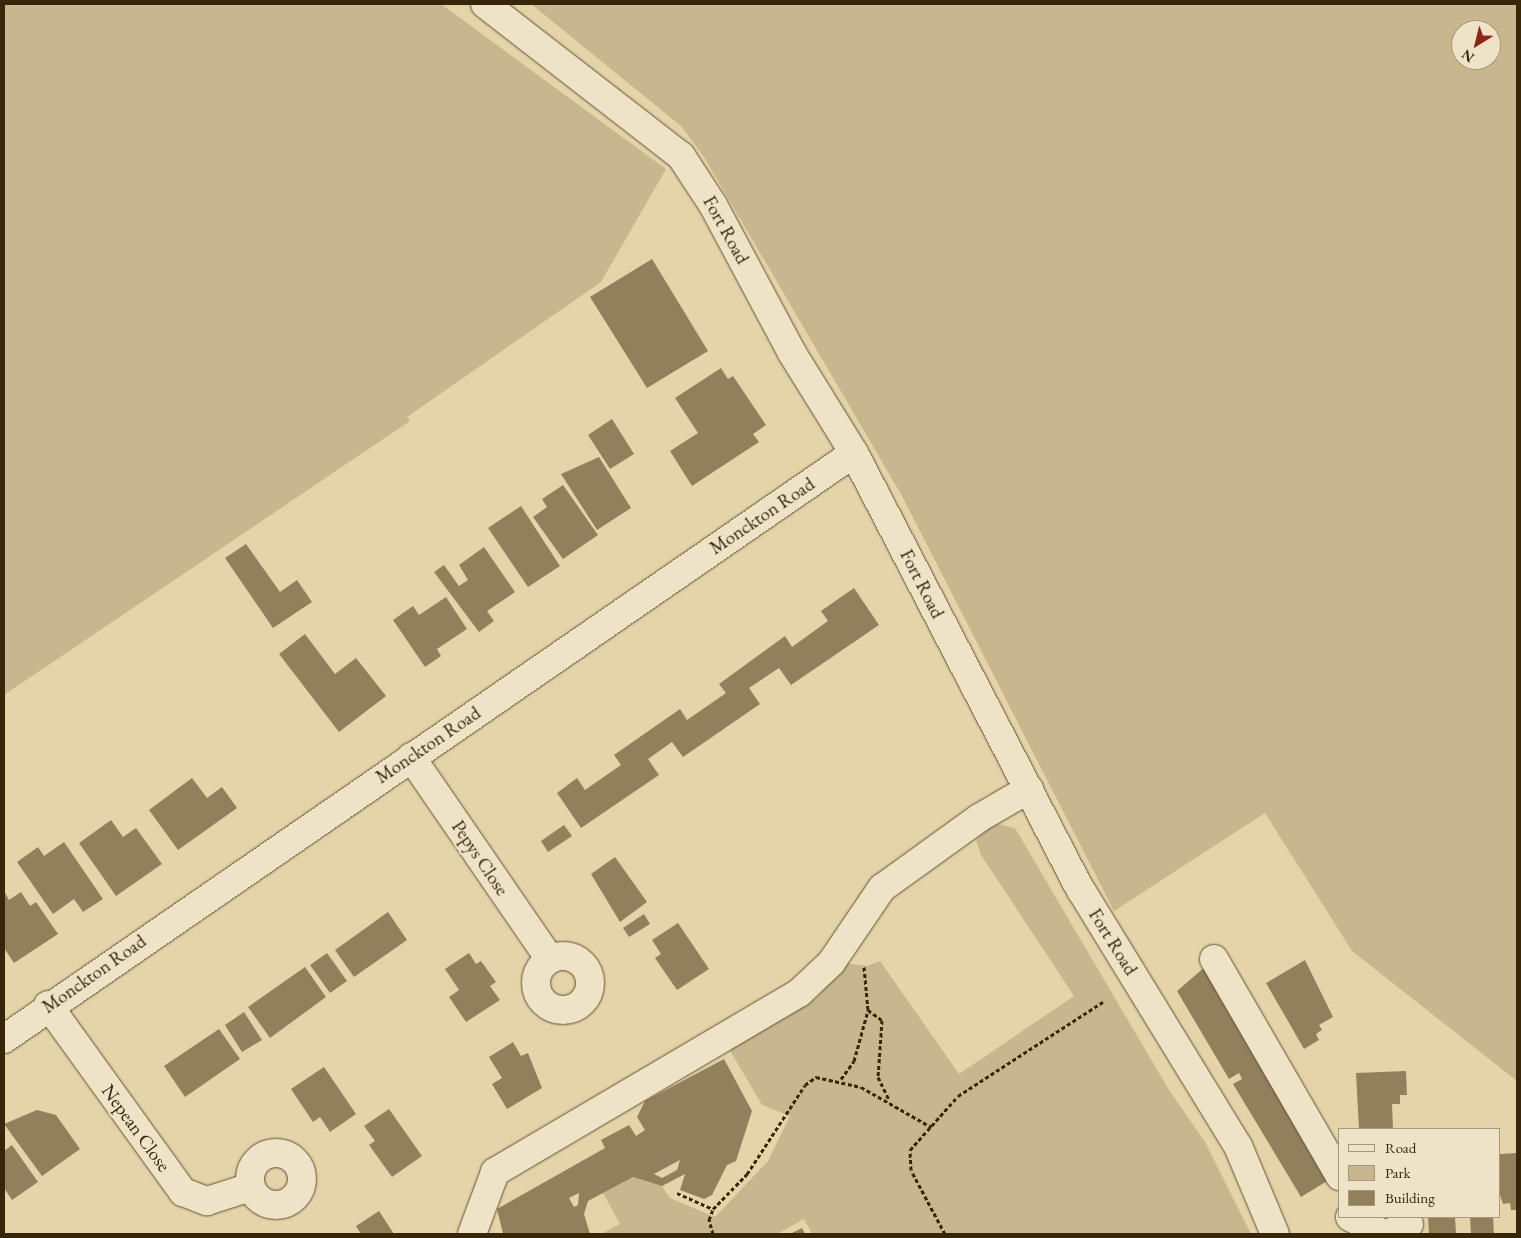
<!DOCTYPE html>
<style>
body{margin:0}
#map{position:relative;width:1521px;height:1238px;overflow:hidden;background:#e5d4a9;font-family:"EB Garamond",serif}
div>[style]{position:absolute}
.green>*{inset:0;background:#c8b68e}
.building>*{inset:0;background:#92805d}
.path>*{height:3px;margin-top:-1.5px;transform-origin:0;background:repeating-linear-gradient(90deg,#38260b 0 4px,transparent 0 6.5px)}
.roads{filter:drop-shadow(0 0 1px #635232) drop-shadow(0 0 1px #635232)}
.minor>*{height:28px;margin:-14px;padding:0 14px;transform-origin:14px;border-radius:14px;background:#eee3c7}
.minor>.ring{margin:-14px;padding:0;box-sizing:content-box;background:none;border:28px solid #eee3c7;border-radius:50%}
span{translate:-50% -50%;white-space:nowrap;text-align:center;line-height:1.15;-webkit-text-stroke:4.5px #eee3c7;paint-order:stroke}
.street-label{font-size:19px;color:#38260b}
.frame{position:absolute;inset:0;border:5px solid #38260b;pointer-events:none}
.legend{position:absolute;left:1338px;top:1128px;width:162px;height:90px;box-sizing:border-box;background:#eee3c7;border:1px solid #a5977c;margin:0;padding:6px 9px;list-style:none;font-size:15px;color:#38260b}
.legend li{display:flex;align-items:center;gap:10px;height:25px}
.legend b{width:25px;border:1px solid #a5977c}
.north{position:absolute;left:1451px;top:20px;width:50px;height:50px;box-sizing:border-box;background:#eee3c7;border:1px solid #a5977c;border-radius:50%;rotate:216deg;font-size:14px;font-weight:700;line-height:20px;text-align:center;color:#38260b}
.north::after{content:'';display:block;margin:auto;width:18px;height:22px;background:#8f2418;clip-path:polygon(50% 0,100% 100%,50% 72%,0 100%)}
</style>
<div id="map">
<div class="green">
<i style="clip-path:polygon(4px 4px,441px 4px,666px 169px,601px 282px,407px 417px,410px 421px,4px 695px)"></i>
<i style="clip-path:polygon(evenodd,531px 4px,1517px 4px,1517px 1081px,1352px 951px,1265px 813px,1114px 911px,902px 496px,704px 157px,681px 126px,531px 4px,1461px 30px,1491px 30px,1491px 60px,1461px 60px,1461px 30px)"></i>
<i style="clip-path:polygon(993px 823px,1015px 828px,1169px 1090px,1205px 1142px,1251px 1234px,812px 1234px,804px 1219px,777px 1234px,601px 1234px,620px 1224px,603px 1193px,633px 1177px,662px 1186px,670px 1198px,715px 1217px,768px 1161px,790px 1116px,762px 1105px,728px 1047px,817px 998px,845px 963px,867px 966px,880px 961px,959px 1074px,1074px 996px,981px 855px,976px 840px)"></i>
</div>
<div class="building">
<i style="clip-path:polygon(652px 259px,708px 351px,647px 388px,590px 297px)"></i>
<i style="clip-path:polygon(721px 368px,728px 379px,733px 376px,766px 425px,753px 434px,759px 442px,692px 486px,670px 451px,698px 433px,675px 398px)"></i>
<i style="clip-path:polygon(612px 419px,634px 454px,610px 469px,588px 435px)"></i>
<i style="clip-path:polygon(599px 457px,631px 508px,597px 530px,561px 474px)"></i>
<i style="clip-path:polygon(563px 485px,598px 535px,563px 559px,533px 517px,547px 507px,542px 499px)"></i>
<i style="clip-path:polygon(521px 506px,560px 566px,528px 587px,488px 528px)"></i>
<i style="clip-path:polygon(246px 544px,280px 592px,297px 580px,312px 602px,273px 628px,225px 558px)"></i>
<i style="clip-path:polygon(484px 547px,515px 592px,487px 611px,494px 621px,479px 632px,434px 572px,444px 565px,459px 586px,468px 580px,459px 565px)"></i>
<i style="clip-path:polygon(854px 588px,879px 625px,791px 685px,779px 668px,749px 688px,760px 704px,683px 757px,672px 742px,648px 759px,659px 775px,581px 828px,557px 793px,577px 778px,585px 790px,621px 765px,614px 755px,680px 709px,687px 720px,726px 693px,719px 684px,785px 636px,792px 647px,828px 621px,821px 611px)"></i>
<i style="clip-path:polygon(446px 597px,467px 629px,437px 649px,441px 656px,425px 667px,393px 620px,413px 606px,419px 615px)"></i>
<i style="clip-path:polygon(305px 634px,335px 674px,356px 658px,386px 696px,339px 732px,279px 654px)"></i>
<i style="clip-path:polygon(192px 778px,207px 798px,222px 787px,237px 808px,178px 850px,149px 810px)"></i>
<i style="clip-path:polygon(111px 820px,123px 837px,136px 828px,162px 864px,116px 896px,79px 843px)"></i>
<i style="clip-path:polygon(564px 825px,572px 836px,548px 852px,541px 841px)"></i>
<i style="clip-path:polygon(64px 842px,103px 899px,83px 912px,74px 899px,53px 914px,17px 862px,38px 847px,44px 856px)"></i>
<i style="clip-path:polygon(615px 857px,647px 902px,620px 922px,591px 874px)"></i>
<i style="clip-path:polygon(4px 891px,9px 900px,21px 892px,30px 906px,36px 902px,58px 934px,14px 963px,4px 948px)"></i>
<i style="clip-path:polygon(388px 912px,407px 940px,354px 977px,335px 950px)"></i>
<i style="clip-path:polygon(644px 914px,650px 924px,629px 937px,623px 928px)"></i>
<i style="clip-path:polygon(678px 923px,709px 969px,677px 990px,655px 958px,661px 954px,652px 940px)"></i>
<i style="clip-path:polygon(327px 953px,347px 981px,330px 993px,310px 965px)"></i>
<i style="clip-path:polygon(469px 953px,476px 964px,481px 961px,496px 982px,490px 986px,500px 1000px,466px 1022px,449px 997px,459px 990px,445px 969px)"></i>
<i style="clip-path:polygon(1305px 960px,1333px 1017px,1319px 1025px,1322px 1030px,1316px 1034px,1319px 1040px,1304px 1049px,1266px 983px)"></i>
<i style="clip-path:polygon(1206px 966px,1332px 1178px,1301px 1197px,1233px 1084px,1242px 1079px,1239px 1073px,1229px 1079px,1177px 991px)"></i>
<i style="clip-path:polygon(305px 967px,326px 997px,270px 1038px,248px 1007px)"></i>
<i style="clip-path:polygon(244px 1012px,262px 1040px,242px 1052px,225px 1025px)"></i>
<i style="clip-path:polygon(219px 1029px,240px 1059px,185px 1097px,164px 1066px)"></i>
<i style="clip-path:polygon(513px 1042px,521px 1056px,528px 1053px,542px 1088px,507px 1109px,492px 1084px,502px 1078px,489px 1057px)"></i>
<i style="clip-path:polygon(evenodd,724px 1059px,752px 1111px,736px 1161px,727px 1165px,712px 1195px,704px 1199px,680px 1190px,685px 1174px,662px 1186px,633px 1177px,588px 1201px,584px 1214px,590px 1234px,503px 1234px,497px 1209px,605px 1148px,601px 1140px,629px 1125px,636px 1136px,645px 1130px,637px 1117px,645px 1101px,724px 1059px,680px 1160px,677px 1170px,662px 1178px,654px 1174px,680px 1160px,724px 1059px,579px 1193px,578px 1205px,574px 1207px,569px 1198px,579px 1193px)"></i>
<i style="clip-path:polygon(324px 1067px,356px 1114px,330px 1132px,320px 1117px,313px 1122px,291px 1089px)"></i>
<i style="clip-path:polygon(1406px 1071px,1407px 1095px,1400px 1095px,1400px 1104px,1392px 1104px,1393px 1129px,1359px 1129px,1356px 1073px)"></i>
<i style="clip-path:polygon(389px 1109px,422px 1156px,392px 1177px,369px 1145px,375px 1141px,364px 1126px)"></i>
<i style="clip-path:polygon(37px 1110px,56px 1115px,80px 1149px,42px 1176px,4px 1124px)"></i>
<i style="clip-path:polygon(12px 1145px,38px 1182px,12px 1200px,4px 1188px,4px 1151px)"></i>
<i style="clip-path:polygon(1517px 1153px,1517px 1210px,1511px 1210px,1510px 1203px,1503px 1204px,1500px 1195px,1500px 1154px)"></i>
<i style="clip-path:polygon(379px 1211px,394px 1234px,361px 1234px,356px 1226px)"></i>
<i style="clip-path:polygon(1428px 1217px,1455px 1217px,1456px 1233px,1429px 1234px)"></i>
<i style="clip-path:polygon(1470px 1217px,1493px 1217px,1494px 1234px,1471px 1234px)"></i>
<i style="clip-path:polygon(802px 1228px,805px 1234px,790px 1234px)"></i>
</div>
<div class="path">
<i style="left:864px;top:967px;width:43px;rotate:84.7deg"></i>
<i style="left:868px;top:1010px;width:17px;rotate:36deg"></i>
<i style="left:882px;top:1020px;width:57px;rotate:94deg"></i>
<i style="left:878px;top:1077px;width:25px;rotate:64deg"></i>
<i style="left:841px;top:1079px;width:22px;rotate:-54deg"></i>
<i style="left:854px;top:1061px;width:53px;rotate:-74.6deg"></i>
<i style="left:677px;top:1193px;width:39px;rotate:24deg"></i>
<i style="left:713px;top:1234px;width:15px;rotate:-106deg"></i>
<i style="left:709px;top:1220px;width:12px;rotate:-70deg"></i>
<i style="left:713px;top:1209px;width:49px;rotate:-45.8deg"></i>
<i style="left:747px;top:1174px;width:106px;rotate:-56.9deg"></i>
<i style="left:805px;top:1085px;width:14px;rotate:-36deg"></i>
<i style="left:816px;top:1077px;width:46px;rotate:12.5deg"></i>
<i style="left:861px;top:1087px;width:81px;rotate:29.7deg"></i>
<i style="left:945px;top:1234px;width:72px;rotate:-118deg"></i>
<i style="left:911px;top:1170px;width:20px;rotate:-93deg"></i>
<i style="left:910px;top:1150px;width:72px;rotate:-48.4deg"></i>
<i style="left:958px;top:1096px;width:173px;rotate:-33deg"></i>
</div>
<div class="roads">
<div class="minor">
<i style="left:485px;top:4px;width:248px;rotate:37.8deg"></i>
<i style="left:681px;top:156px;width:59px;rotate:56.9deg"></i>
<i style="left:713px;top:205px;width:168px;rotate:61.9deg"></i>
<i style="left:792px;top:353px;width:118px;rotate:58.2deg"></i>
<i style="left:854px;top:453px;width:492px;rotate:62.6deg"></i>
<i style="left:1081px;top:890px;width:300px;rotate:58.5deg"></i>
<i style="left:1238px;top:1146px;width:95px;rotate:67.2deg"></i>
<i style="left:411px;top:757px;width:245px;rotate:55.5deg"></i>
<i class="ring" style="left:536px;top:956px;width:26px;height:26px"></i>
<i style="left:1214px;top:959px;width:251px;rotate:59.9deg"></i>
<i style="left:48px;top:1005px;width:231px;rotate:54.2deg"></i>
<i style="left:183px;top:1192px;width:26px;rotate:21deg"></i>
<i style="left:207px;top:1201px;width:46px;rotate:-17.7deg"></i>
<i style="left:4px;top:1039px;width:1032px;rotate:-34.58deg"></i>
<i class="ring" style="left:250px;top:1153px;width:24px;height:24px"></i>
<i style="left:1350px;top:1217px;width:37px;rotate:27deg"></i>
<i style="left:472px;top:1234px;width:66px;rotate:-69.6deg"></i>
<i style="left:495px;top:1172px;width:353px;rotate:-30.5deg"></i>
<i style="left:799px;top:993px;width:44px;rotate:-43.2deg"></i>
<i style="left:831px;top:963px;width:91px;rotate:-55.8deg"></i>
<i style="left:882px;top:888px;width:120px;rotate:-35.8deg"></i>
<i style="left:979px;top:818px;width:58px;rotate:-30.1deg"></i>
<i style="left:1387px;top:1234px;width:24px;rotate:-24deg"></i>
</div>
</div>
<div class="street-label">
<span style="left:726px;top:230px;rotate:61deg">Fort Road</span>
<span style="left:762px;top:516px;rotate:-34deg">Monckton Road</span>
<span style="left:922px;top:584px;rotate:63deg">Fort Road</span>
<span style="left:428px;top:745px;rotate:-34deg">Monckton Road</span>
<span style="left:480px;top:858px;rotate:56deg">Pepys Close</span>
<span style="left:1113px;top:942px;rotate:58deg">Fort Road</span>
<span style="left:94px;top:974px;rotate:-35deg">Monckton Road</span>
<span style="left:136px;top:1128px;rotate:54deg">Nepean Close</span>
</div>
<div class="frame"></div>
<ul class="legend">
<li><b style="height:6px;background:#eee3c7"></b>Road</li>
<li><b style="height:14px;background:#c8b68e"></b>Park</li>
<li><b style="height:14px;background:#92805d"></b>Building</li>
</ul>
<div class="north">N</div>
</div>
